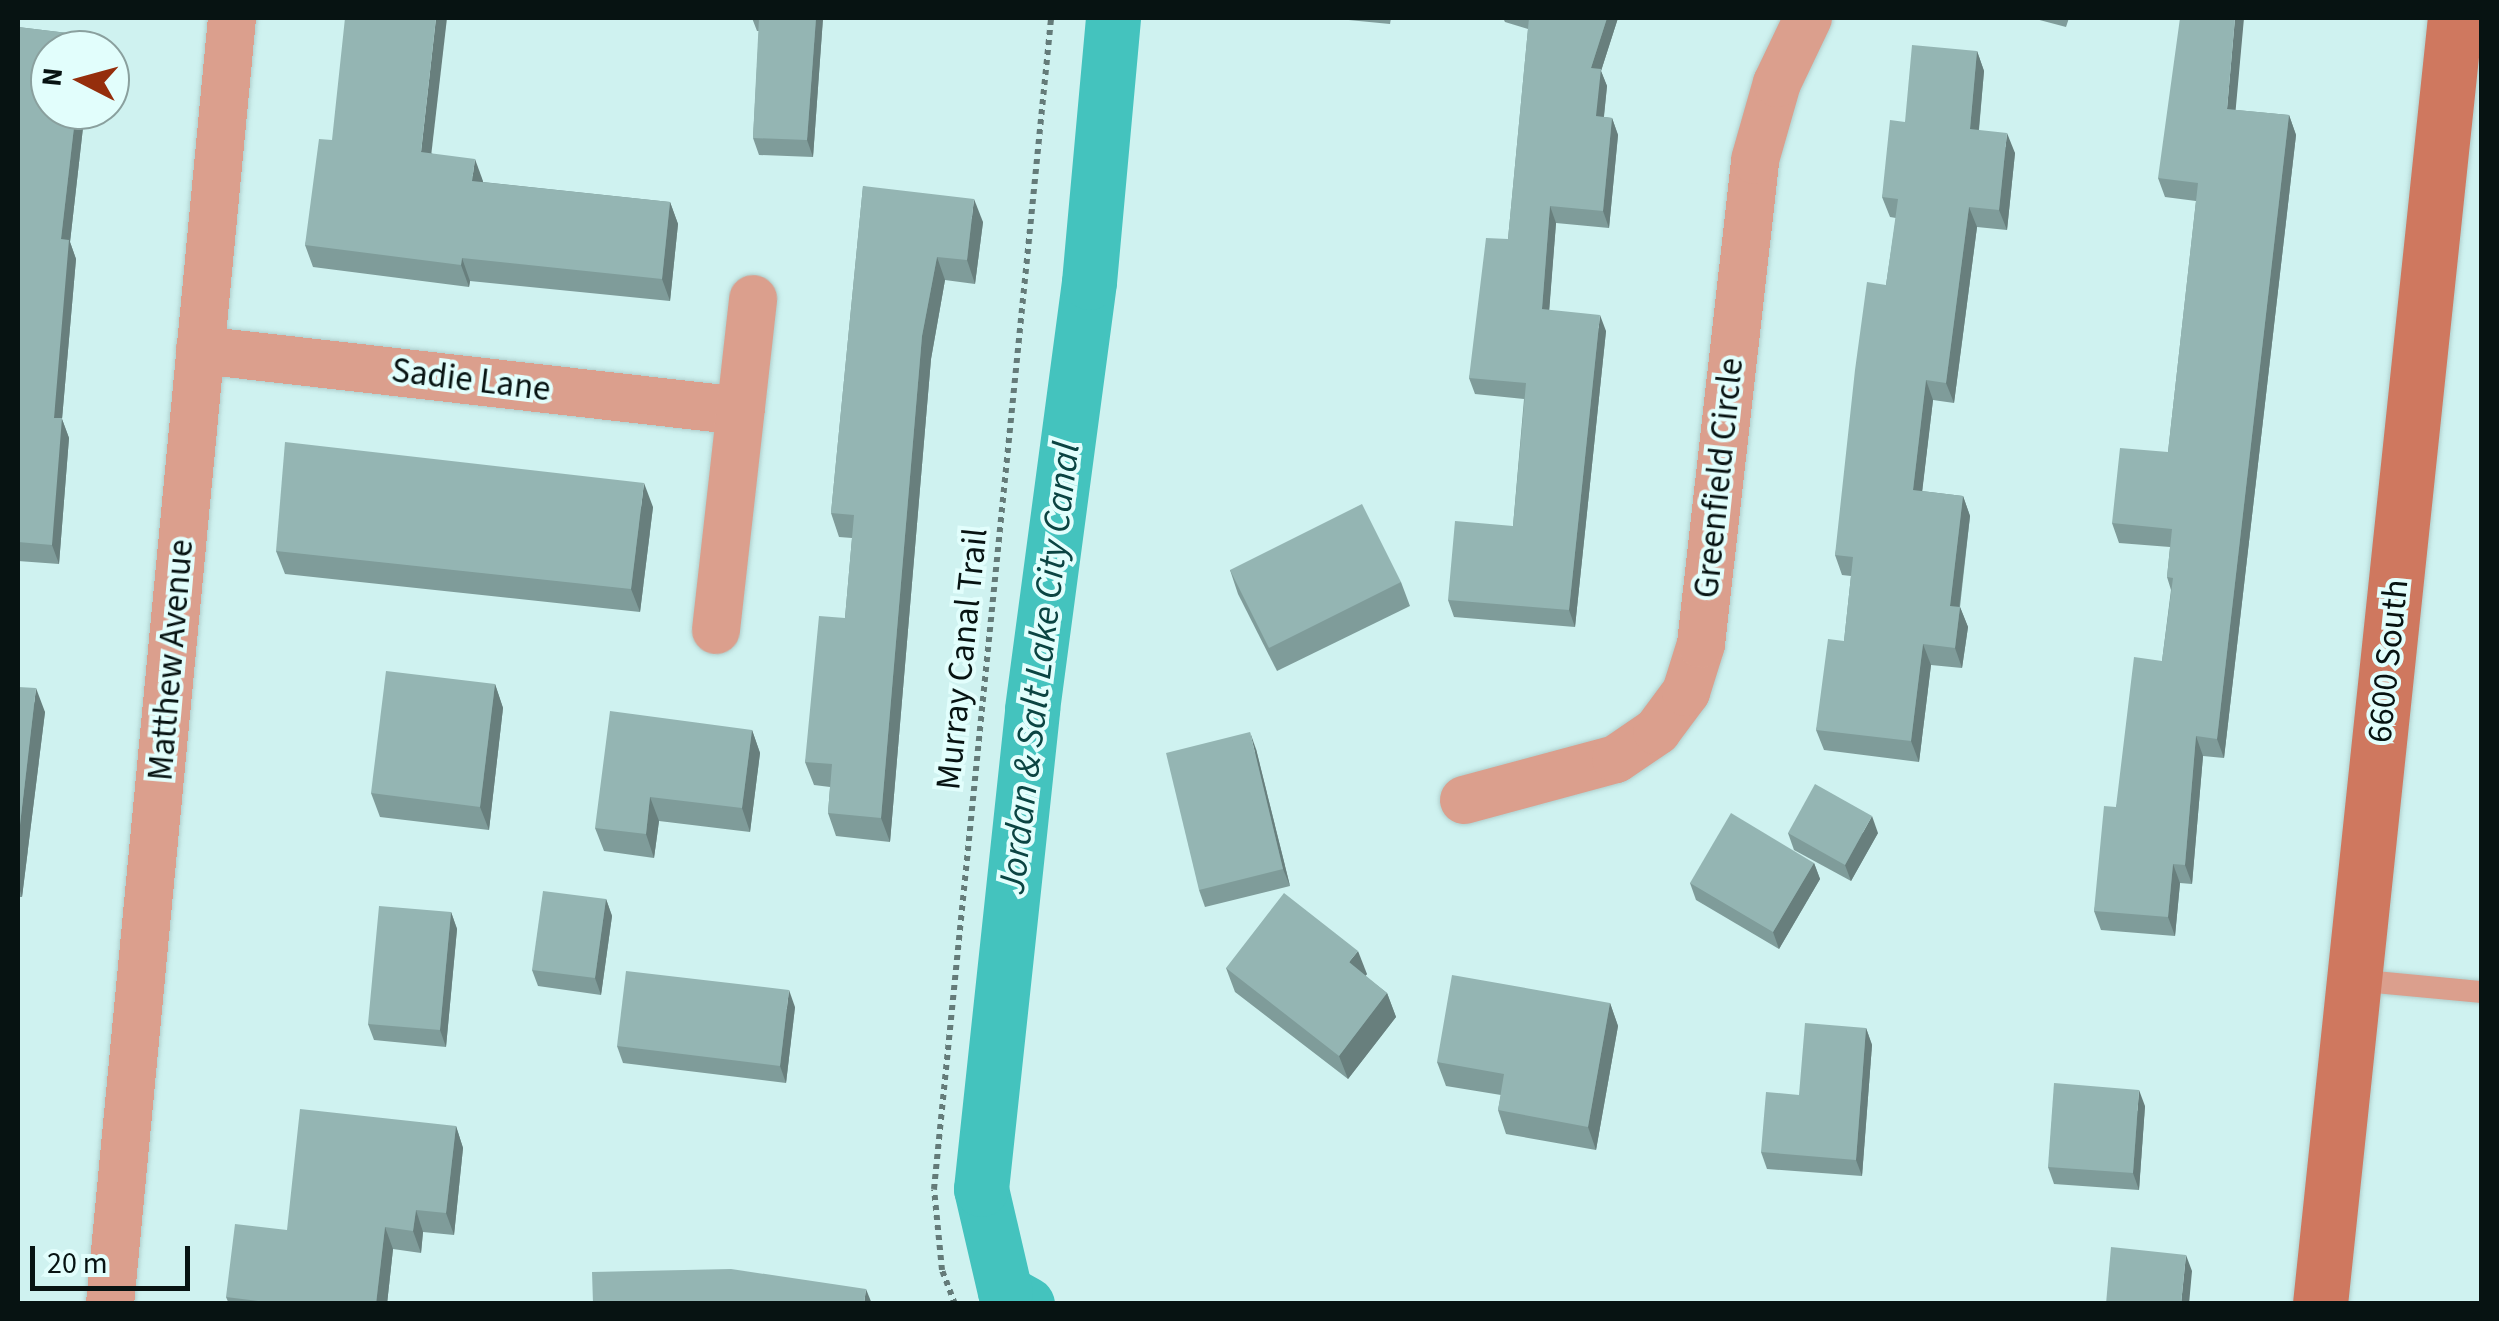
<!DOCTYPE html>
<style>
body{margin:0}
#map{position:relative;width:2499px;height:1321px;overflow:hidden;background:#cff2f0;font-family:"Source Sans 3",sans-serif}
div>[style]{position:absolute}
.canal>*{height:55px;margin:-27.5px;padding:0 27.5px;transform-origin:27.5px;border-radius:27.5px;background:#44c3be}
.path>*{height:6px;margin-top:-3px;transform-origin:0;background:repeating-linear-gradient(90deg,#647b79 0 5px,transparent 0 10px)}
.roads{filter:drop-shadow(0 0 2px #afcecc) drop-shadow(0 0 2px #afcecc)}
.lane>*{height:22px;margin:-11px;padding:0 11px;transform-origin:11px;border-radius:11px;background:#db9f8d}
.street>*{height:48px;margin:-24px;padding:0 24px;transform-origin:24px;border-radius:24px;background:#db9f8d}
.secondary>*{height:55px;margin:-27.5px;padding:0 27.5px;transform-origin:27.5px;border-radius:27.5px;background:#cf785f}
.wall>*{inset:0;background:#7f9c9a}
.shaded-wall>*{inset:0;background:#687f7d}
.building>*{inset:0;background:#94b5b3}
span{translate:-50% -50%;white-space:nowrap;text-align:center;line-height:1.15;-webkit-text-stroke:8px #e2fefc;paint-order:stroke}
.street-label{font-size:35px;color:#071312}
.water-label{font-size:38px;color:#0b4442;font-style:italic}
.frame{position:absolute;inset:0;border:20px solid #071312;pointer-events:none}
.north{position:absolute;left:30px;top:30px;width:100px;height:100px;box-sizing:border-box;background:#e2fefc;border:2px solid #8aa09e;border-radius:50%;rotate:276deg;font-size:28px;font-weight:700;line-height:40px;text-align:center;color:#071312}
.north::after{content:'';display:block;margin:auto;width:35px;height:45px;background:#952e0c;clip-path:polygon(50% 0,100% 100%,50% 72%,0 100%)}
.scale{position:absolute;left:30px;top:1246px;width:160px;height:45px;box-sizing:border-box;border:5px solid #071312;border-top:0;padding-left:12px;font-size:30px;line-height:35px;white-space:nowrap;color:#071312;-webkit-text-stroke:8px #e2fefc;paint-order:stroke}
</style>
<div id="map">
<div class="canal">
<i style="left:1027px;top:1304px;width:25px;rotate:-151deg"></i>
<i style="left:1005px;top:1292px;width:106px;rotate:-103.1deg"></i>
<i style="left:981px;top:1189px;width:483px;rotate:-83.9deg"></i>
<i style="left:1032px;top:709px;width:431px;rotate:-82.4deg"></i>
<i style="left:1089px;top:282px;width:265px;rotate:-84.8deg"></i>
</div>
<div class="path">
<i style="left:955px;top:1304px;width:36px;rotate:-111deg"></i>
<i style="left:942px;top:1270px;width:81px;rotate:-95.6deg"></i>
<i style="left:934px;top:1189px;width:1177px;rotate:-84.29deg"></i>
</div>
<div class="roads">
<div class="lane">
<i style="left:2354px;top:980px;width:129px;rotate:5.4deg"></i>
</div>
<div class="street">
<i style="left:200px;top:350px;width:544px;rotate:6.43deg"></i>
<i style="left:716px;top:630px;width:333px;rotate:-83.6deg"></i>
<i style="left:1464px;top:800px;width:157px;rotate:-15.1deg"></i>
<i style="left:1616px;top:759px;width:50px;rotate:-34.3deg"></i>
<i style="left:1657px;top:731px;width:49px;rotate:-53.4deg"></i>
<i style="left:1686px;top:692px;width:50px;rotate:-72.6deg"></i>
<i style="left:1701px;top:644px;width:487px;rotate:-83.6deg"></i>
<i style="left:1755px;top:160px;width:80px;rotate:-74.1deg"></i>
<i style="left:1777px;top:83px;width:72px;rotate:-64.5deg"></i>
<i style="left:110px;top:1304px;width:1292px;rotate:-84.58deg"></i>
</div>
<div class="secondary">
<i style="left:2320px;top:1304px;width:1293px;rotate:-84.01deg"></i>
</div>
</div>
<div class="wall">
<i style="clip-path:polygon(752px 18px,823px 18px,813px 157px,759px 155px,753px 138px,759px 31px,757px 31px)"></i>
<i style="clip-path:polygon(1328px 18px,1391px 18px,1390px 24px)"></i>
<i style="clip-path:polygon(1503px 18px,1618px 18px,1601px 71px,1607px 86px,1604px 117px,1612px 118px,1618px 135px,1609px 228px,1556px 223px,1549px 310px,1606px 331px,1575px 627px,1454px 617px,1448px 600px,1513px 526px,1524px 399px,1475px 394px,1469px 378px,1508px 239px,1528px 29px,1505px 22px)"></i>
<i style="clip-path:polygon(2032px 18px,2069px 18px,2066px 27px)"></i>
<i style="clip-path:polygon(18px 27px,84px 35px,90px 50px,50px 50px,50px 110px,85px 110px,70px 242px,76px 259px,62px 419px,69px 438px,59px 564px,18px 561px)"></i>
<i style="clip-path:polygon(1977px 51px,1984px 71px,1979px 130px,2015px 153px,2007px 230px,1977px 227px,1954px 403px,1933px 400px,1922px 491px,1963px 496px,1970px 516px,1960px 607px,1968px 627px,1962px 668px,1931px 665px,1919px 762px,1824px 750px,1816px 730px,1844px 641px,1851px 576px,1842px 575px,1835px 555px,1886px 285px,1896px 218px,1890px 217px,1882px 197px,1905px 122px)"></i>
<i style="clip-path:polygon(2236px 110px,2289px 115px,2296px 135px,2224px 758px,2203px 756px,2192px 884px,2180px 883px,2175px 936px,2101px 930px,2094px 911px,2116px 807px,2162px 661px,2171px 590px,2167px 577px,2170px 547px,2119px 543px,2112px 523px,2168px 452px,2196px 201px,2165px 197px,2158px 178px)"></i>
<i style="clip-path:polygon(332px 140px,431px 153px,483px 182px,670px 202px,678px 224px,670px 301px,470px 281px,469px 287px,313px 267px,305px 245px)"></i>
<i style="clip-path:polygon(863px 186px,983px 222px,975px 284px,945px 280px,931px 359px,890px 842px,836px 836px,828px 813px,830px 787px,814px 785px,805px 762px,845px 618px,852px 538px,839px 537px,831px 513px)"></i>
<i style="clip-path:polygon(653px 507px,640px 612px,285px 574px,276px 551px)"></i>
<i style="clip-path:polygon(1230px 570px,1401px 582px,1410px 606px,1277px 671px,1238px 594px)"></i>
<i style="clip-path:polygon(495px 684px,503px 708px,489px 830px,380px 817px,371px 793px)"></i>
<i style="clip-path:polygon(18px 687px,45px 712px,22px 897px,18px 897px)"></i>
<i style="clip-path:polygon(752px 730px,760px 753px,750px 832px,659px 821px,654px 858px,604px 851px,595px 828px)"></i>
<i style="clip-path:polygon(1256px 749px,1290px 886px,1205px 907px,1199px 890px)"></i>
<i style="clip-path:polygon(1788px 833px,1878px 833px,1851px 881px,1794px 850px)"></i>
<i style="clip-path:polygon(1814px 863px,1820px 879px,1779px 949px,1696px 900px,1690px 883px)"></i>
<i style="clip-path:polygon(606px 899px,612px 916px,601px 995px,538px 986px,532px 970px)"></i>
<i style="clip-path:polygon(451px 912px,457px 929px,446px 1047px,374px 1040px,368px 1024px)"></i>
<i style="clip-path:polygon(1226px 968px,1367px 974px,1365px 976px,1387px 993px,1396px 1017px,1348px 1079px,1235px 992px)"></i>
<i style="clip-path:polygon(1610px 1003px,1618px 1026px,1596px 1150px,1506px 1134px,1498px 1110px,1501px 1095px,1446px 1086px,1437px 1062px)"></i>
<i style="clip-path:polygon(795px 1007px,786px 1083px,623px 1063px,617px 1046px)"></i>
<i style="clip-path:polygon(1866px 1028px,1872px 1045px,1862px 1176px,1767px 1169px,1761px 1152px,1799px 1095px)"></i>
<i style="clip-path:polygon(2145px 1106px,2139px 1190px,2054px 1184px,2048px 1167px)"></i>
<i style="clip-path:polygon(456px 1126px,463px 1148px,454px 1235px,423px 1232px,421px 1253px,393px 1249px,387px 1304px,229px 1304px,226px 1297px,287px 1230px)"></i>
</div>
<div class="shaded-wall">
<i style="clip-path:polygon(436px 18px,447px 18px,429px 174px,421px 152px)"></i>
<i style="clip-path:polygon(816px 18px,823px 18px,813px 157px,807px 140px)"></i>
<i style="clip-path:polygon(1607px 18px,1618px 18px,1601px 71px,1607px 86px,1602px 133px,1596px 116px,1591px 68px)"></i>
<i style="clip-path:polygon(2235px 18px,2244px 18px,2234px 128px,2227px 109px)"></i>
<i style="clip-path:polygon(84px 35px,90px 50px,83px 50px)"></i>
<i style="clip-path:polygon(1977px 51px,1984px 71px,1977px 149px,1970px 129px)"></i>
<i style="clip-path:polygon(76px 110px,85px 110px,70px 242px,76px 259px,62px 419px,69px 438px,59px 564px,52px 545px,54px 418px,61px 239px)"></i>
<i style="clip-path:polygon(2289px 115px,2296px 135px,2224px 758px,2217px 739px)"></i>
<i style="clip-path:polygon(1612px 118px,1618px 135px,1609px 228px,1603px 211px)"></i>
<i style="clip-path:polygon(2007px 133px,2015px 153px,2007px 230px,1999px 210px)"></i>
<i style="clip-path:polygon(475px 159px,483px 181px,480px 203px,472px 181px)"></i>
<i style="clip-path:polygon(974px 199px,983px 222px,975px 284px,967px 260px)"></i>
<i style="clip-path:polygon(670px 202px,678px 224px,670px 301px,662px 279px)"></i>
<i style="clip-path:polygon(1550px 206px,1556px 223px,1548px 326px,1542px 309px)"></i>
<i style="clip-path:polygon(1969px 207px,1977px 227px,1954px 403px,1946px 383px)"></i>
<i style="clip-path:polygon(937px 257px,945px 280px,931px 359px,890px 842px,881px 818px,922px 336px)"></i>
<i style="clip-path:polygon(462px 258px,470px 281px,469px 287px,461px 265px)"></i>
<i style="clip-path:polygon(1600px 315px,1606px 331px,1575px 627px,1569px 610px)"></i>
<i style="clip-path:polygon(1926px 380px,1933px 400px,1920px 510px,1913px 490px)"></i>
<i style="clip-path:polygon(644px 483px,653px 507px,640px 612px,631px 589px)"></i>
<i style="clip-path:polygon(1963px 496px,1970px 516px,1957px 626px,1950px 606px)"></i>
<i style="clip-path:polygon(1960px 607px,1968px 627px,1962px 668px,1955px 648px)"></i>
<i style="clip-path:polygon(1923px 644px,1931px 665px,1919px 762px,1911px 741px)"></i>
<i style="clip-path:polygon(495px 684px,503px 708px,489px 830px,480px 807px)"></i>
<i style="clip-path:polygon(36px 688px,45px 712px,22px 897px,18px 884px,18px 842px)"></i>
<i style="clip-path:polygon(752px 730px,760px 753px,750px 832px,742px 808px)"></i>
<i style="clip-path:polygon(1250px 732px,1256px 749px,1290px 886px,1283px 869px)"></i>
<i style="clip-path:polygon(2196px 736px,2203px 756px,2192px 884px,2185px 865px)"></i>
<i style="clip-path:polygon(650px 797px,659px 821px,654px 858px,646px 834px)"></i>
<i style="clip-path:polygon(1872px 816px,1878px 833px,1851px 881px,1845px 865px)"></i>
<i style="clip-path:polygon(1814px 863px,1820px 879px,1779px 949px,1773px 932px)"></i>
<i style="clip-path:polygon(2173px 864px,2180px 883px,2175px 936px,2168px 917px)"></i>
<i style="clip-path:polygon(606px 899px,612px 916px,601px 995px,595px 978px)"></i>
<i style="clip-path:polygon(451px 912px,457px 929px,446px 1047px,440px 1030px)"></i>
<i style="clip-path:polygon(1358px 951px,1367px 974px,1357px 986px,1349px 962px)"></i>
<i style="clip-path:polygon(789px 990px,795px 1007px,786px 1083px,780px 1066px)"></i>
<i style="clip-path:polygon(1387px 993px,1396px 1017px,1348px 1079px,1339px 1056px)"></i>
<i style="clip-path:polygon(1610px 1003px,1618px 1026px,1596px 1150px,1588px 1127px)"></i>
<i style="clip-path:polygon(1866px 1028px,1872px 1045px,1862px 1176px,1856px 1160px)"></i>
<i style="clip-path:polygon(2139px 1090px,2145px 1106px,2139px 1190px,2133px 1173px)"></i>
<i style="clip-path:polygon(456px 1126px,463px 1148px,454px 1235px,446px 1213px)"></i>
<i style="clip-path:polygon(416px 1210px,423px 1232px,421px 1253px,413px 1231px)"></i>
<i style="clip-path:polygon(385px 1227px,393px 1249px,387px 1304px,376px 1304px)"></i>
<i style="clip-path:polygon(2186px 1255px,2192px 1271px,2189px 1304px,2181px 1304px)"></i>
<i style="clip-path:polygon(866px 1289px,872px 1304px,864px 1304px)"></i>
</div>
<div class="building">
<i style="clip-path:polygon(345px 18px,436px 18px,421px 152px,475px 159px,472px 181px,670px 202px,662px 279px,462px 258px,461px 265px,305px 245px,319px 139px,332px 140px)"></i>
<i style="clip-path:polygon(759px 18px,816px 18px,807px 140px,753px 138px)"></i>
<i style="clip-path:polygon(1529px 18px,1607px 18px,1591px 68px,1601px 69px,1596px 116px,1612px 118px,1603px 211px,1550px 206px,1542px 309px,1600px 315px,1569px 610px,1448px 600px,1455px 521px,1513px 526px,1526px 383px,1469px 378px,1486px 238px,1508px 239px)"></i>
<i style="clip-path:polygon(2180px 18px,2235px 18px,2227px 109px,2289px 115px,2217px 739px,2196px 736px,2185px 865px,2173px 864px,2168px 917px,2094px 911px,2104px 806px,2116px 807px,2134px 657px,2162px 661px,2173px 578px,2167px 577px,2172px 529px,2112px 523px,2120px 448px,2168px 452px,2198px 183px,2158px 178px)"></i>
<i style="clip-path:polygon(18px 27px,84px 35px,83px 50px,50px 50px,50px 110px,76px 110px,61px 239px,69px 240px,54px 418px,62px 418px,52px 545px,18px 542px)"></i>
<i style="clip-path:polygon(1912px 45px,1977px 51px,1970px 129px,2007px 133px,1999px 210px,1969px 207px,1946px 383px,1926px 380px,1913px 490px,1963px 496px,1950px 606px,1960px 607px,1955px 648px,1923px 644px,1911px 741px,1816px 730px,1828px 639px,1844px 641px,1853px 557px,1835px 555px,1855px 370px,1867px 282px,1886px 285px,1898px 199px,1882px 197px,1890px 120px,1905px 122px)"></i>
<i style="clip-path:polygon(863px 186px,974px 199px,967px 260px,937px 257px,922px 336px,881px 818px,828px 813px,832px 764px,805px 762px,819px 616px,845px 618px,854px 515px,831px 513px)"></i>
<i style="clip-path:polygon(285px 442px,644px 483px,631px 589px,276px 551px)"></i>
<i style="clip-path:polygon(1362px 504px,1401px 582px,1269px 648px,1230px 570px)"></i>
<i style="clip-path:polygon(386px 671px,495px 684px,480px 807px,371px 793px)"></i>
<i style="clip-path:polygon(18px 687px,36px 688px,18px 842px)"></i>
<i style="clip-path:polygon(610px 711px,752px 730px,742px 808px,650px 797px,646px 834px,595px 828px)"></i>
<i style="clip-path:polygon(1250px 732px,1283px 869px,1199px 890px,1166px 753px)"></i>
<i style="clip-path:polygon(1815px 784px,1872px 816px,1845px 865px,1788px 833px)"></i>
<i style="clip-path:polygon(1731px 813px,1814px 863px,1773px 932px,1690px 883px)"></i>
<i style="clip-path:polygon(543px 891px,606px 899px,595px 978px,532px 970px)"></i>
<i style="clip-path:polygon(1284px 893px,1358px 951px,1349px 962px,1387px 993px,1339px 1056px,1226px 968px)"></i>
<i style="clip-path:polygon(379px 906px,451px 912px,440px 1030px,368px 1024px)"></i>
<i style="clip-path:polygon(626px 971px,789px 990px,780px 1066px,617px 1046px)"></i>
<i style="clip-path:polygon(1452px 975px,1610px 1003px,1588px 1127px,1498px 1110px,1504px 1074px,1437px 1062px)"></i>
<i style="clip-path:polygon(1805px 1023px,1866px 1028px,1856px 1160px,1761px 1152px,1766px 1092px,1799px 1095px)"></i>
<i style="clip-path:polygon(2054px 1083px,2139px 1090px,2133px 1173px,2048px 1167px)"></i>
<i style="clip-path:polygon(300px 1109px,456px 1126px,446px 1213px,416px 1210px,413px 1231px,385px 1227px,376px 1304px,282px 1304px,226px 1297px,235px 1224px,287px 1230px)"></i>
<i style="clip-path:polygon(2111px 1247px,2186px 1255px,2181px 1304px,2106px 1304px)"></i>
<i style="clip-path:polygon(731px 1269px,866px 1289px,864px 1304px,593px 1304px,592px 1272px)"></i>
</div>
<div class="street-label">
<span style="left:471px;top:380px;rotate:7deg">Sadie Lane</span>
<span style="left:1719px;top:478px;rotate:-84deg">Greenfield Circle</span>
<span style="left:962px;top:659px;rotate:-84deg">Murray Canal Trail</span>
<span style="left:171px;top:660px;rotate:-85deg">Matthew Avenue</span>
<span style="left:2388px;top:661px;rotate:-84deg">6600 South</span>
</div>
<div class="water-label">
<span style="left:1040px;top:668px;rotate:-83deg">Jordan &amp; Salt Lake City Canal</span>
</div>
<div class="frame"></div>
<div class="north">N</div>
<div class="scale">20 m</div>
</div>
